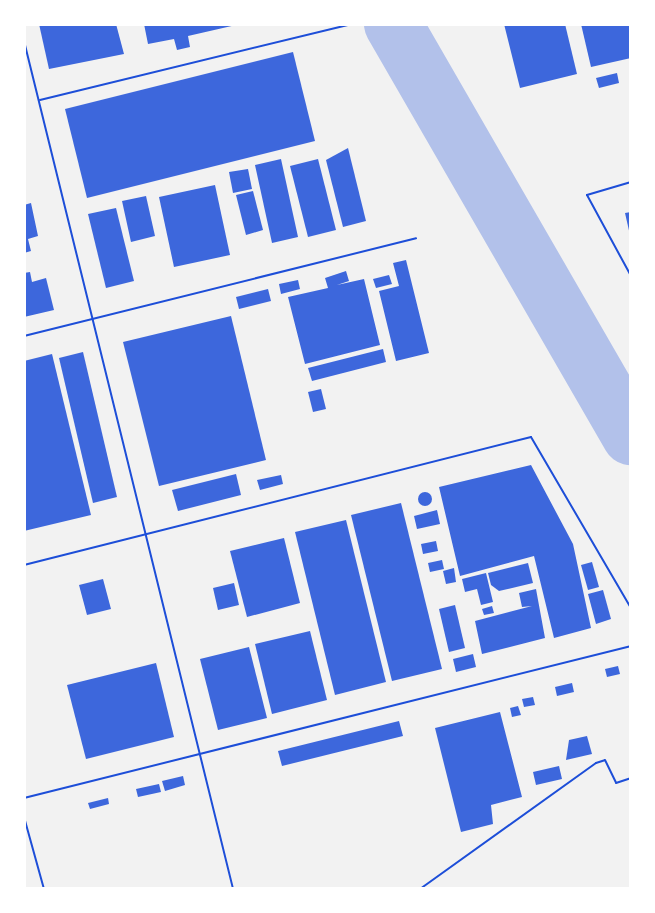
<!DOCTYPE html>
<style>
body{margin:0}
#map{position:relative;width:655px;height:913px;overflow:hidden;background:#f2f2f2;font-family:Commissioner,sans-serif}
div>[style]{position:absolute}
.runway>*{height:58px;margin:-29px;padding:0 29px;transform-origin:29px;border-radius:29px;background:#b2c1ea}
.building>*{inset:0;background:#3d67dc}
.round{border-radius:50%}
.service>*{height:2px;margin:-1px;padding:0 1px;transform-origin:1px;border-radius:1px;background:#1d4ed8}
span{translate:-50% -50%;white-space:nowrap;text-align:center;line-height:1.15;-webkit-text-stroke:6px #fff;paint-order:stroke}
.frame{position:absolute;inset:0;border:26px solid #fff;pointer-events:none}
</style>
<div id="map">
<div class="runway">
<i style="left:393px;top:24px;width:476px;rotate:60deg"></i>
</div>
<div class="building">
<i style="clip-path:polygon(39px 24px,116px 24px,124px 54px,49px 69px)"></i>
<i style="clip-path:polygon(144px 24px,235px 24px,236px 25px,188px 36px,190px 47px,177px 50px,174px 39px,148px 44px)"></i>
<i style="clip-path:polygon(504px 24px,565px 24px,577px 74px,520px 88px)"></i>
<i style="clip-path:polygon(581px 24px,631px 24px,631px 58px,591px 67px)"></i>
<i style="clip-path:polygon(293px 52px,315px 141px,87px 198px,65px 109px)"></i>
<i style="clip-path:polygon(617px 73px,619px 83px,599px 88px,596px 78px)"></i>
<i style="clip-path:polygon(348px 148px,366px 221px,343px 227px,326px 160px)"></i>
<i style="clip-path:polygon(281px 159px,298px 237px,272px 243px,255px 165px)"></i>
<i style="clip-path:polygon(318px 159px,336px 230px,308px 237px,290px 166px)"></i>
<i style="clip-path:polygon(248px 169px,252px 189px,233px 193px,229px 172px)"></i>
<i style="clip-path:polygon(215px 185px,230px 255px,174px 267px,159px 197px)"></i>
<i style="clip-path:polygon(253px 191px,263px 230px,246px 235px,236px 195px)"></i>
<i style="clip-path:polygon(146px 196px,155px 236px,131px 242px,122px 201px)"></i>
<i style="clip-path:polygon(31px 203px,38px 236px,28px 239px,31px 251px,24px 253px,24px 205px)"></i>
<i style="clip-path:polygon(116px 208px,134px 281px,106px 288px,88px 214px)"></i>
<i style="clip-path:polygon(631px 212px,631px 235px,630px 235px,625px 213px)"></i>
<i style="clip-path:polygon(406px 260px,429px 353px,396px 361px,379px 291px,399px 286px,393px 263px)"></i>
<i style="clip-path:polygon(346px 271px,349px 281px,337px 285px,364px 279px,380px 345px,305px 364px,288px 297px,328px 288px,325px 278px)"></i>
<i style="clip-path:polygon(30px 272px,32px 282px,46px 278px,54px 310px,24px 317px,24px 273px)"></i>
<i style="clip-path:polygon(389px 275px,392px 284px,376px 288px,373px 279px)"></i>
<i style="clip-path:polygon(298px 280px,300px 289px,281px 294px,279px 284px)"></i>
<i style="clip-path:polygon(268px 289px,271px 301px,239px 309px,236px 297px)"></i>
<i style="clip-path:polygon(231px 316px,266px 460px,159px 486px,123px 342px)"></i>
<i style="clip-path:polygon(383px 349px,386px 362px,312px 381px,308px 368px)"></i>
<i style="clip-path:polygon(83px 352px,117px 497px,93px 503px,59px 358px)"></i>
<i style="clip-path:polygon(52px 354px,91px 515px,24px 531px,24px 361px)"></i>
<i style="clip-path:polygon(321px 389px,326px 409px,313px 412px,308px 392px)"></i>
<i style="clip-path:polygon(531px 465px,573px 544px,591px 628px,554px 638px,534px 556px,460px 576px,439px 487px)"></i>
<i style="clip-path:polygon(236px 474px,241px 495px,178px 511px,172px 490px)"></i>
<i style="clip-path:polygon(281px 475px,283px 484px,260px 490px,257px 480px)"></i>
<i class="round" style="left:418px;top:492px;width:14px;height:14px"></i>
<i style="clip-path:polygon(401px 503px,442px 669px,392px 681px,351px 515px)"></i>
<i style="clip-path:polygon(437px 510px,440px 524px,417px 529px,414px 516px)"></i>
<i style="clip-path:polygon(346px 520px,386px 682px,335px 695px,295px 532px)"></i>
<i style="clip-path:polygon(284px 538px,300px 603px,247px 617px,230px 551px)"></i>
<i style="clip-path:polygon(436px 541px,438px 551px,423px 554px,421px 544px)"></i>
<i style="clip-path:polygon(442px 560px,444px 569px,430px 572px,428px 563px)"></i>
<i style="clip-path:polygon(592px 562px,599px 587px,588px 590px,581px 565px)"></i>
<i style="clip-path:polygon(528px 563px,533px 583px,499px 591px,491px 585px,488px 573px)"></i>
<i style="clip-path:polygon(454px 568px,456px 582px,446px 584px,443px 571px)"></i>
<i style="clip-path:polygon(486px 573px,493px 602px,481px 605px,477px 589px,465px 592px,462px 579px)"></i>
<i style="clip-path:polygon(103px 579px,111px 609px,87px 615px,79px 585px)"></i>
<i style="clip-path:polygon(234px 583px,239px 605px,218px 610px,213px 588px)"></i>
<i style="clip-path:polygon(536px 589px,545px 638px,482px 654px,475px 621px,532px 606px,522px 607px,519px 593px)"></i>
<i style="clip-path:polygon(603px 590px,611px 619px,596px 624px,588px 594px)"></i>
<i style="clip-path:polygon(455px 605px,465px 648px,449px 652px,439px 609px)"></i>
<i style="clip-path:polygon(492px 606px,494px 613px,484px 615px,482px 609px)"></i>
<i style="clip-path:polygon(310px 631px,327px 700px,272px 714px,255px 644px)"></i>
<i style="clip-path:polygon(249px 647px,267px 718px,218px 730px,200px 659px)"></i>
<i style="clip-path:polygon(473px 654px,476px 667px,456px 672px,453px 659px)"></i>
<i style="clip-path:polygon(156px 663px,174px 737px,86px 759px,67px 685px)"></i>
<i style="clip-path:polygon(618px 666px,620px 674px,607px 677px,605px 669px)"></i>
<i style="clip-path:polygon(572px 683px,574px 692px,557px 696px,555px 687px)"></i>
<i style="clip-path:polygon(533px 697px,535px 705px,524px 707px,522px 699px)"></i>
<i style="clip-path:polygon(518px 706px,521px 715px,512px 717px,510px 708px)"></i>
<i style="clip-path:polygon(500px 712px,522px 797px,491px 805px,493px 824px,461px 832px,435px 728px)"></i>
<i style="clip-path:polygon(399px 721px,403px 736px,282px 766px,278px 751px)"></i>
<i style="clip-path:polygon(587px 736px,592px 754px,566px 760px,569px 740px)"></i>
<i style="clip-path:polygon(559px 766px,562px 779px,536px 785px,533px 772px)"></i>
<i style="clip-path:polygon(183px 776px,185px 785px,165px 791px,162px 781px)"></i>
<i style="clip-path:polygon(159px 784px,161px 792px,138px 797px,136px 789px)"></i>
<i style="clip-path:polygon(108px 798px,109px 804px,90px 809px,88px 803px)"></i>
</div>
<div class="service">
<i style="left:24px;top:41px;width:873px;rotate:76.15deg"></i>
<i style="left:40px;top:100px;width:320px;rotate:-13.7deg"></i>
<i style="left:631px;top:182px;width:46px;rotate:163.5deg"></i>
<i style="left:587px;top:195px;width:92px;rotate:61.5deg"></i>
<i style="left:24px;top:336px;width:404px;rotate:-14deg"></i>
<i style="left:24px;top:565px;width:523px;rotate:-14.17deg"></i>
<i style="left:531px;top:437px;width:198px;rotate:59.7deg"></i>
<i style="left:24px;top:798px;width:626px;rotate:-14.06deg"></i>
<i style="left:24px;top:817px;width:75px;rotate:74.5deg"></i>
<i style="left:420px;top:889px;width:216px;rotate:-35.6deg"></i>
<i style="left:596px;top:763px;width:9px;rotate:-18deg"></i>
<i style="left:605px;top:760px;width:25px;rotate:64deg"></i>
<i style="left:616px;top:783px;width:16px;rotate:-18deg"></i>
</div>
<div class="frame"></div>
</div>
